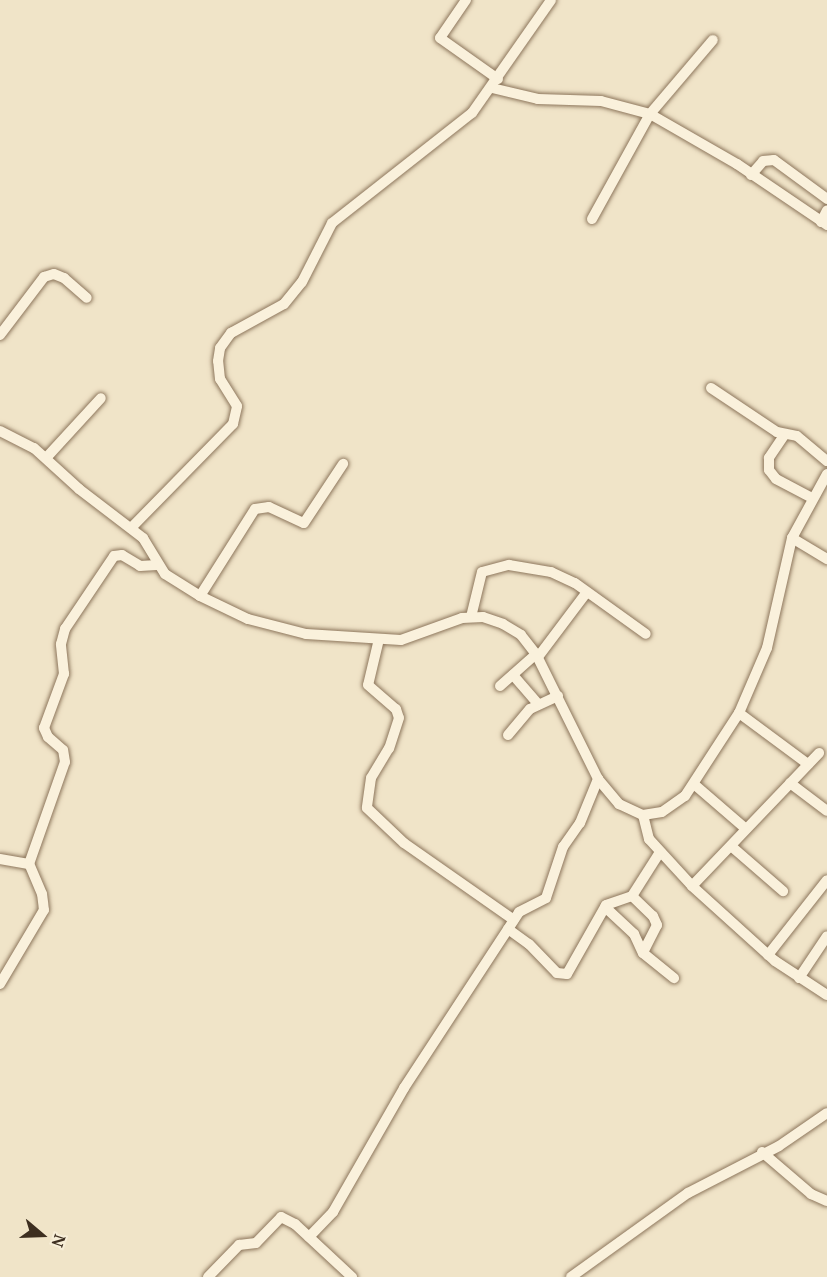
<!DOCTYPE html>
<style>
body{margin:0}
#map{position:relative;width:827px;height:1277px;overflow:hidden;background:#f0e4c8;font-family:"PT Serif",serif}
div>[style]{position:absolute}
.roads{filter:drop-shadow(0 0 2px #8d765c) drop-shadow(0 0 2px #8d765c)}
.minor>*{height:10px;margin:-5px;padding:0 5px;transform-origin:5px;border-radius:5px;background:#faf1dc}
span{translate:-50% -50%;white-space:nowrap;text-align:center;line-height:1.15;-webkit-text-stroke:5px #f7eed8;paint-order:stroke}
.north{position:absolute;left:12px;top:1205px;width:60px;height:60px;-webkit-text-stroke:4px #f7eed8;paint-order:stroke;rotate:109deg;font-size:16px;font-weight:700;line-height:24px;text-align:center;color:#3d2e20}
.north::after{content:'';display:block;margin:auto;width:21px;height:27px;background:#3d2e20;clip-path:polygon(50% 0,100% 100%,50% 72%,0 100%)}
</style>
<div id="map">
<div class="roads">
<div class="minor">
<i style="left:466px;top:0;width:46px;rotate:124.4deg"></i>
<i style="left:440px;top:38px;width:71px;rotate:35.3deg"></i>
<i style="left:492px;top:88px;width:47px;rotate:13.4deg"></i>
<i style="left:538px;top:99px;width:63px;rotate:1.8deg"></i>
<i style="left:601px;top:101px;width:51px;rotate:14.9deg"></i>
<i style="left:650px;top:114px;width:100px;rotate:29.9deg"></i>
<i style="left:737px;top:164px;width:109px;rotate:34.1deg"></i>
<i style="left:751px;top:175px;width:18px;rotate:-49deg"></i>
<i style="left:763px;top:161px;width:11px;rotate:-5deg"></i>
<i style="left:774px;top:160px;width:66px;rotate:36.3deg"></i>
<i style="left:592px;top:219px;width:120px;rotate:-61.1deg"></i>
<i style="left:650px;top:114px;width:97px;rotate:-49.6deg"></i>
<i style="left:821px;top:222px;width:13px;rotate:-63deg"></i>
<i style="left:0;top:335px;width:73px;rotate:-52.8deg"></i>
<i style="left:44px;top:277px;width:10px;rotate:-17deg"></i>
<i style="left:54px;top:274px;width:11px;rotate:22deg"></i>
<i style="left:64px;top:278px;width:30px;rotate:41deg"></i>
<i style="left:711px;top:388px;width:79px;rotate:33.7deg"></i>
<i style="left:777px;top:432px;width:20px;rotate:11deg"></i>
<i style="left:797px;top:436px;width:39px;rotate:40deg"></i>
<i style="left:0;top:431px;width:38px;rotate:27deg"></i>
<i style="left:34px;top:448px;width:61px;rotate:42.3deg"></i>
<i style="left:79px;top:489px;width:81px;rotate:37.4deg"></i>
<i style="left:143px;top:538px;width:42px;rotate:58.6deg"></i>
<i style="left:165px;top:574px;width:41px;rotate:32.2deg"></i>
<i style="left:200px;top:596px;width:53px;rotate:25.6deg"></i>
<i style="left:248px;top:619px;width:60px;rotate:14.5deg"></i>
<i style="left:306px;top:634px;width:95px;rotate:3.6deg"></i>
<i style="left:401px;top:640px;width:65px;rotate:-19.8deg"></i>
<i style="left:462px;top:618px;width:21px;rotate:-3deg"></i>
<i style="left:483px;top:617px;width:21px;rotate:19deg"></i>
<i style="left:503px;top:624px;width:21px;rotate:31deg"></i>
<i style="left:521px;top:635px;width:24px;rotate:52deg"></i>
<i style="left:536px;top:654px;width:140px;rotate:63.6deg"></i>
<i style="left:598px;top:779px;width:33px;rotate:50deg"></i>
<i style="left:619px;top:804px;width:26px;rotate:25deg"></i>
<i style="left:643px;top:815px;width:19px;rotate:-9deg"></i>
<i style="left:662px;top:812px;width:28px;rotate:-35deg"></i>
<i style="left:685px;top:796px;width:99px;rotate:-57deg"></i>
<i style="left:739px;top:713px;width:71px;rotate:-66.7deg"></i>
<i style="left:767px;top:648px;width:113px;rotate:-77.2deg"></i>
<i style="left:792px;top:538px;width:73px;rotate:-61.3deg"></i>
<i style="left:785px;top:434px;width:29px;rotate:124deg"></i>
<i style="left:769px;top:458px;width:12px;rotate:90deg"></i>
<i style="left:769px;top:470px;width:11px;rotate:52deg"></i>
<i style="left:776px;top:479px;width:41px;rotate:27.8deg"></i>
<i style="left:46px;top:458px;width:81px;rotate:-47.5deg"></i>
<i style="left:131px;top:528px;width:146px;rotate:-45.6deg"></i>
<i style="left:233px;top:424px;width:18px;rotate:-77deg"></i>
<i style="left:237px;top:406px;width:32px;rotate:-122deg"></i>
<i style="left:220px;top:379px;width:18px;rotate:-96deg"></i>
<i style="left:218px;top:361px;width:13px;rotate:-81deg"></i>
<i style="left:220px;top:348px;width:19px;rotate:-54deg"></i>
<i style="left:231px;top:333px;width:60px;rotate:-28.7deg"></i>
<i style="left:284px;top:304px;width:28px;rotate:-51deg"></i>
<i style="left:302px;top:282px;width:66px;rotate:-63deg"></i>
<i style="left:332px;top:223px;width:178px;rotate:-38.2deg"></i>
<i style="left:472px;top:113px;width:138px;rotate:-55deg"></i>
<i style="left:792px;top:538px;width:41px;rotate:31deg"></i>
<i style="left:200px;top:596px;width:103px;rotate:-57.7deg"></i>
<i style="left:255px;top:509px;width:14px;rotate:-8deg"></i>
<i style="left:269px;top:507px;width:38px;rotate:25deg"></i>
<i style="left:304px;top:523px;width:71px;rotate:-56.5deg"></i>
<i style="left:471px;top:617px;width:46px;rotate:-76.3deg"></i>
<i style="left:482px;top:572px;width:28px;rotate:-15deg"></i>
<i style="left:509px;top:565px;width:43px;rotate:9.5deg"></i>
<i style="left:551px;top:572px;width:26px;rotate:25deg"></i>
<i style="left:575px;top:583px;width:87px;rotate:35.7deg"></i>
<i style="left:379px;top:639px;width:47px;rotate:103.4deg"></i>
<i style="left:368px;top:685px;width:37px;rotate:41deg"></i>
<i style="left:396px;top:709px;width:9px;rotate:72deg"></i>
<i style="left:399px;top:718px;width:32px;rotate:108deg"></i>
<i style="left:389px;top:748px;width:35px;rotate:121deg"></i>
<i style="left:371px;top:778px;width:30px;rotate:98deg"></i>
<i style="left:367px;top:808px;width:51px;rotate:43.4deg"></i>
<i style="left:404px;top:843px;width:134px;rotate:35deg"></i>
<i style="left:538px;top:657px;width:81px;rotate:-53deg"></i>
<i style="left:513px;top:675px;width:38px;rotate:49deg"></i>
<i style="left:500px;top:686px;width:48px;rotate:-41.6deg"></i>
<i style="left:739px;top:713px;width:86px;rotate:36.5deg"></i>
<i style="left:508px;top:735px;width:34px;rotate:-50deg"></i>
<i style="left:530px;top:709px;width:31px;rotate:-25deg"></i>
<i style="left:790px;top:783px;width:46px;rotate:37.1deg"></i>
<i style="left:695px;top:785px;width:67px;rotate:40.8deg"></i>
<i style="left:643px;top:815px;width:25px;rotate:76deg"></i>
<i style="left:649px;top:839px;width:64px;rotate:47.5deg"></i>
<i style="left:692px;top:886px;width:112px;rotate:42.1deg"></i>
<i style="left:775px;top:961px;width:62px;rotate:33.2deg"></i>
<i style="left:731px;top:846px;width:69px;rotate:40.9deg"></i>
<i style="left:0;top:859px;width:29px;rotate:10deg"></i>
<i style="left:692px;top:886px;width:184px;rotate:-46.3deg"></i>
<i style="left:632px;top:896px;width:29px;rotate:44deg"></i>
<i style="left:653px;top:916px;width:10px;rotate:66deg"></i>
<i style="left:657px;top:925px;width:31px;rotate:117deg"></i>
<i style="left:605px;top:907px;width:40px;rotate:43deg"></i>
<i style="left:634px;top:934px;width:21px;rotate:65deg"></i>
<i style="left:643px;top:953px;width:40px;rotate:39deg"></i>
<i style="left:508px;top:929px;width:26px;rotate:36deg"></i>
<i style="left:529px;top:944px;width:40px;rotate:46deg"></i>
<i style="left:557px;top:973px;width:10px;rotate:6deg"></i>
<i style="left:567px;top:974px;width:79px;rotate:-60.5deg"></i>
<i style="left:606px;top:905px;width:28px;rotate:-19deg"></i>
<i style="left:632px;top:896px;width:52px;rotate:-57.5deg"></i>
<i style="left:768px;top:955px;width:95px;rotate:-51.8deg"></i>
<i style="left:799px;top:978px;width:50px;rotate:-56.3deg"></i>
<i style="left:0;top:984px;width:86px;rotate:-59.3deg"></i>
<i style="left:44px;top:910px;width:16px;rotate:-97deg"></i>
<i style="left:42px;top:894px;width:33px;rotate:-113deg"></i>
<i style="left:29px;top:864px;width:108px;rotate:-70.6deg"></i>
<i style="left:65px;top:762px;width:12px;rotate:-99deg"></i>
<i style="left:63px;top:750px;width:20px;rotate:-139deg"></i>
<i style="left:48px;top:737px;width:10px;rotate:-114deg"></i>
<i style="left:44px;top:728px;width:58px;rotate:-69.7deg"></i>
<i style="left:64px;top:674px;width:30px;rotate:-96deg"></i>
<i style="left:61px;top:644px;width:16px;rotate:-75deg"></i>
<i style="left:65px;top:629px;width:88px;rotate:-56.1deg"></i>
<i style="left:114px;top:556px;width:8px;rotate:-7deg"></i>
<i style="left:122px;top:555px;width:21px;rotate:31deg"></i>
<i style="left:140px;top:566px;width:17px;rotate:-3deg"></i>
<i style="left:762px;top:1152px;width:65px;rotate:40.6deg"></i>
<i style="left:811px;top:1194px;width:17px;rotate:24deg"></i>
<i style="left:309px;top:1237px;width:35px;rotate:-46deg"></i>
<i style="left:333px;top:1212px;width:143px;rotate:-60.2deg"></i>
<i style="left:404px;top:1088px;width:210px;rotate:-56.8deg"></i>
<i style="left:519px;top:912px;width:30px;rotate:-27deg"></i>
<i style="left:546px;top:898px;width:54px;rotate:-71.6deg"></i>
<i style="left:563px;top:847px;width:29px;rotate:-55deg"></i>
<i style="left:580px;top:823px;width:48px;rotate:-67.8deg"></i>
<i style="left:208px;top:1277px;width:45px;rotate:-45.9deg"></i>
<i style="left:239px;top:1245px;width:17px;rotate:-7deg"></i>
<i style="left:256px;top:1243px;width:36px;rotate:-46deg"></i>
<i style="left:281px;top:1217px;width:16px;rotate:27deg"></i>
<i style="left:295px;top:1224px;width:78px;rotate:42.9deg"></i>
<i style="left:571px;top:1277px;width:144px;rotate:-35.7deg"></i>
<i style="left:688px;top:1193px;width:102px;rotate:-27.3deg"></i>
<i style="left:779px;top:1146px;width:58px;rotate:-34.5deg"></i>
</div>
</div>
<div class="north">N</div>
</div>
